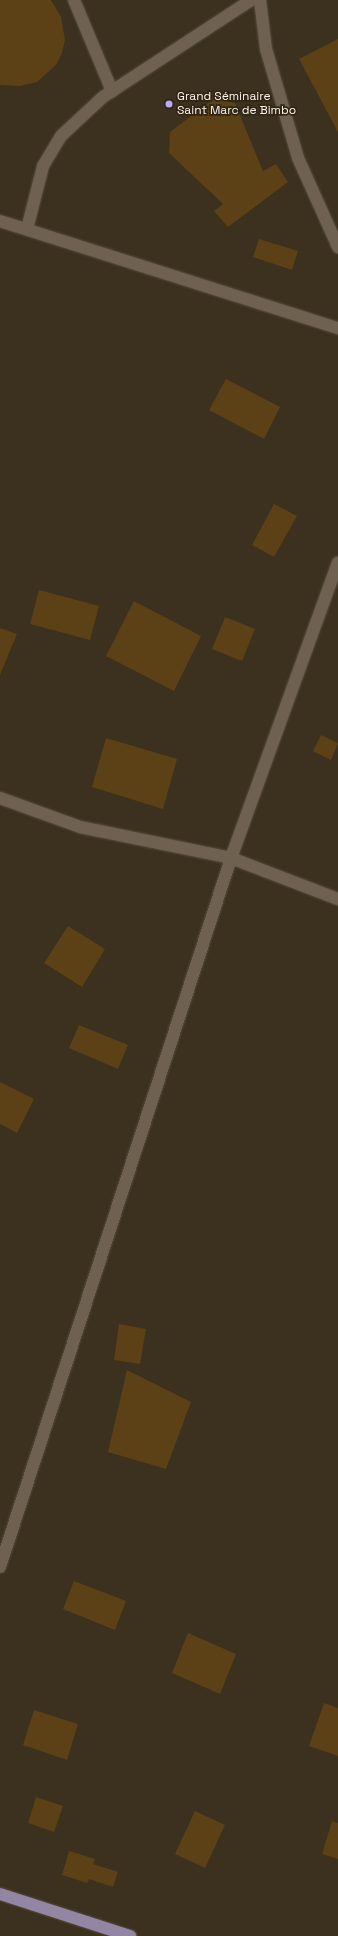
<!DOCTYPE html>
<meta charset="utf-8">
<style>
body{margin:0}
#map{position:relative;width:338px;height:1936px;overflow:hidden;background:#3c301f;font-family:"Space Grotesk",sans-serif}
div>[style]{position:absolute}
.building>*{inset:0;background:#5b4115}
.roads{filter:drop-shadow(0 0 1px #564d3e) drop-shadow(0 0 1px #564d3e)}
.service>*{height:12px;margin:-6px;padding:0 6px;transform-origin:6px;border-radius:6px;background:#6e614f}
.minor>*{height:12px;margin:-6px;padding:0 6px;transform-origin:6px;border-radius:6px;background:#6e614f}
.primary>*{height:12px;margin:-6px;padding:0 6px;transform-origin:6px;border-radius:6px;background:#9385a4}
.dots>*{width:11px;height:11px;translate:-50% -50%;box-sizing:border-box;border:2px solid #312615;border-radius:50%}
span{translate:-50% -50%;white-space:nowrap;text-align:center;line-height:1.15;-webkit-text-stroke:3.5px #312615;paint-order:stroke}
.poi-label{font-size:12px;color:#faf3e8}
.left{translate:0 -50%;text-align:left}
</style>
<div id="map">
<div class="building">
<i style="clip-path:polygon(0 0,51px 0,61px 17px,65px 40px,62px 53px,56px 65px,37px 82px,20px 86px,0 85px)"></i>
<i style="clip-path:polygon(338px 39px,338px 132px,299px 59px)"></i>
<i style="clip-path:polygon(215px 98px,235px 103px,263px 171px,276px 164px,288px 182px,228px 227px,214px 211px,223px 204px,169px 153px,170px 132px)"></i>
<i style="clip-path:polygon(259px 239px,298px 251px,292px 270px,253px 257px)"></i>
<i style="clip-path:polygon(226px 379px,280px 407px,264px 439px,209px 410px)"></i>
<i style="clip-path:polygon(274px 504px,297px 516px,274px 557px,252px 545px)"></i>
<i style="clip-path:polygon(39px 590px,99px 606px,90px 640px,30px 624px)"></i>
<i style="clip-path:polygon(134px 601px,201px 636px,174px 691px,106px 656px)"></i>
<i style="clip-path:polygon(225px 617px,255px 629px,242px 661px,212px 649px)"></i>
<i style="clip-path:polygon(0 628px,17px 634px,0 675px)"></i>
<i style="clip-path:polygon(321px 735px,338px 743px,331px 760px,313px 751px)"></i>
<i style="clip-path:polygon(106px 738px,177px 759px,163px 809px,92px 787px)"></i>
<i style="clip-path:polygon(68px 926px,105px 949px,82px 987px,44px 963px)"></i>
<i style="clip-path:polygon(79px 1025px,128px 1045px,118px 1069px,69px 1048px)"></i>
<i style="clip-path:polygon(0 1082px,34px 1099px,17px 1133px,0 1124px)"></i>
<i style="clip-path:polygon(119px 1324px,146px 1329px,140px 1364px,114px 1360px)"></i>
<i style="clip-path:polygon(127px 1370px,191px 1402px,166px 1469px,108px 1452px)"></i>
<i style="clip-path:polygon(74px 1581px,126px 1601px,115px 1630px,63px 1609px)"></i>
<i style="clip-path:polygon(188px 1633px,236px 1654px,220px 1694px,172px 1673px)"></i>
<i style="clip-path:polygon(324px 1703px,338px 1708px,338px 1756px,309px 1746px)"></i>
<i style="clip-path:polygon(34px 1710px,78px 1724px,67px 1760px,23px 1745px)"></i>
<i style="clip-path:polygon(36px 1797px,63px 1806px,54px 1832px,28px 1823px)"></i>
<i style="clip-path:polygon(195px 1811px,225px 1825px,205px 1868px,175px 1854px)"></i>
<i style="clip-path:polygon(332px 1821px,338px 1823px,338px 1859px,322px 1854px)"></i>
<i style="clip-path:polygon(69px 1851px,95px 1859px,93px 1864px,118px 1872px,113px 1887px,89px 1879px,87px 1883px,62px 1875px)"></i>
</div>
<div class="roads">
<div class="service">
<i style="left:74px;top:0;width:99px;rotate:67.3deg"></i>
<i style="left:260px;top:0;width:49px;rotate:83deg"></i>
<i style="left:266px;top:49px;width:114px;rotate:73.6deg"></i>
<i style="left:298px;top:158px;width:98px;rotate:65.8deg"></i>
<i style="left:27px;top:229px;width:65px;rotate:-75.7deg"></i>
<i style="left:43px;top:166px;width:35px;rotate:-59deg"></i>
<i style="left:61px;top:136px;width:57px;rotate:-42.9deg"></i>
<i style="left:103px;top:97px;width:177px;rotate:-33.2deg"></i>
</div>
<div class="minor">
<i style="left:0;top:221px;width:355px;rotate:17.6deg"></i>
<i style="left:0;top:798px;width:85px;rotate:19.9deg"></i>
<i style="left:80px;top:827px;width:154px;rotate:11.6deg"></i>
<i style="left:231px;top:858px;width:115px;rotate:21deg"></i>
<i style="left:0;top:1567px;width:746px;rotate:-71.95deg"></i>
<i style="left:231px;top:858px;width:314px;rotate:-70.1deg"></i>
</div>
<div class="primary">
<i style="left:0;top:1894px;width:137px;rotate:17.9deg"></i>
</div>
</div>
<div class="dots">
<i style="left:169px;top:104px;background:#bbaaf6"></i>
</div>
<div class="poi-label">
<span class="left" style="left:177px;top:104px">Grand Séminaire<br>Saint Marc de Bimbo</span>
</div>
</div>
